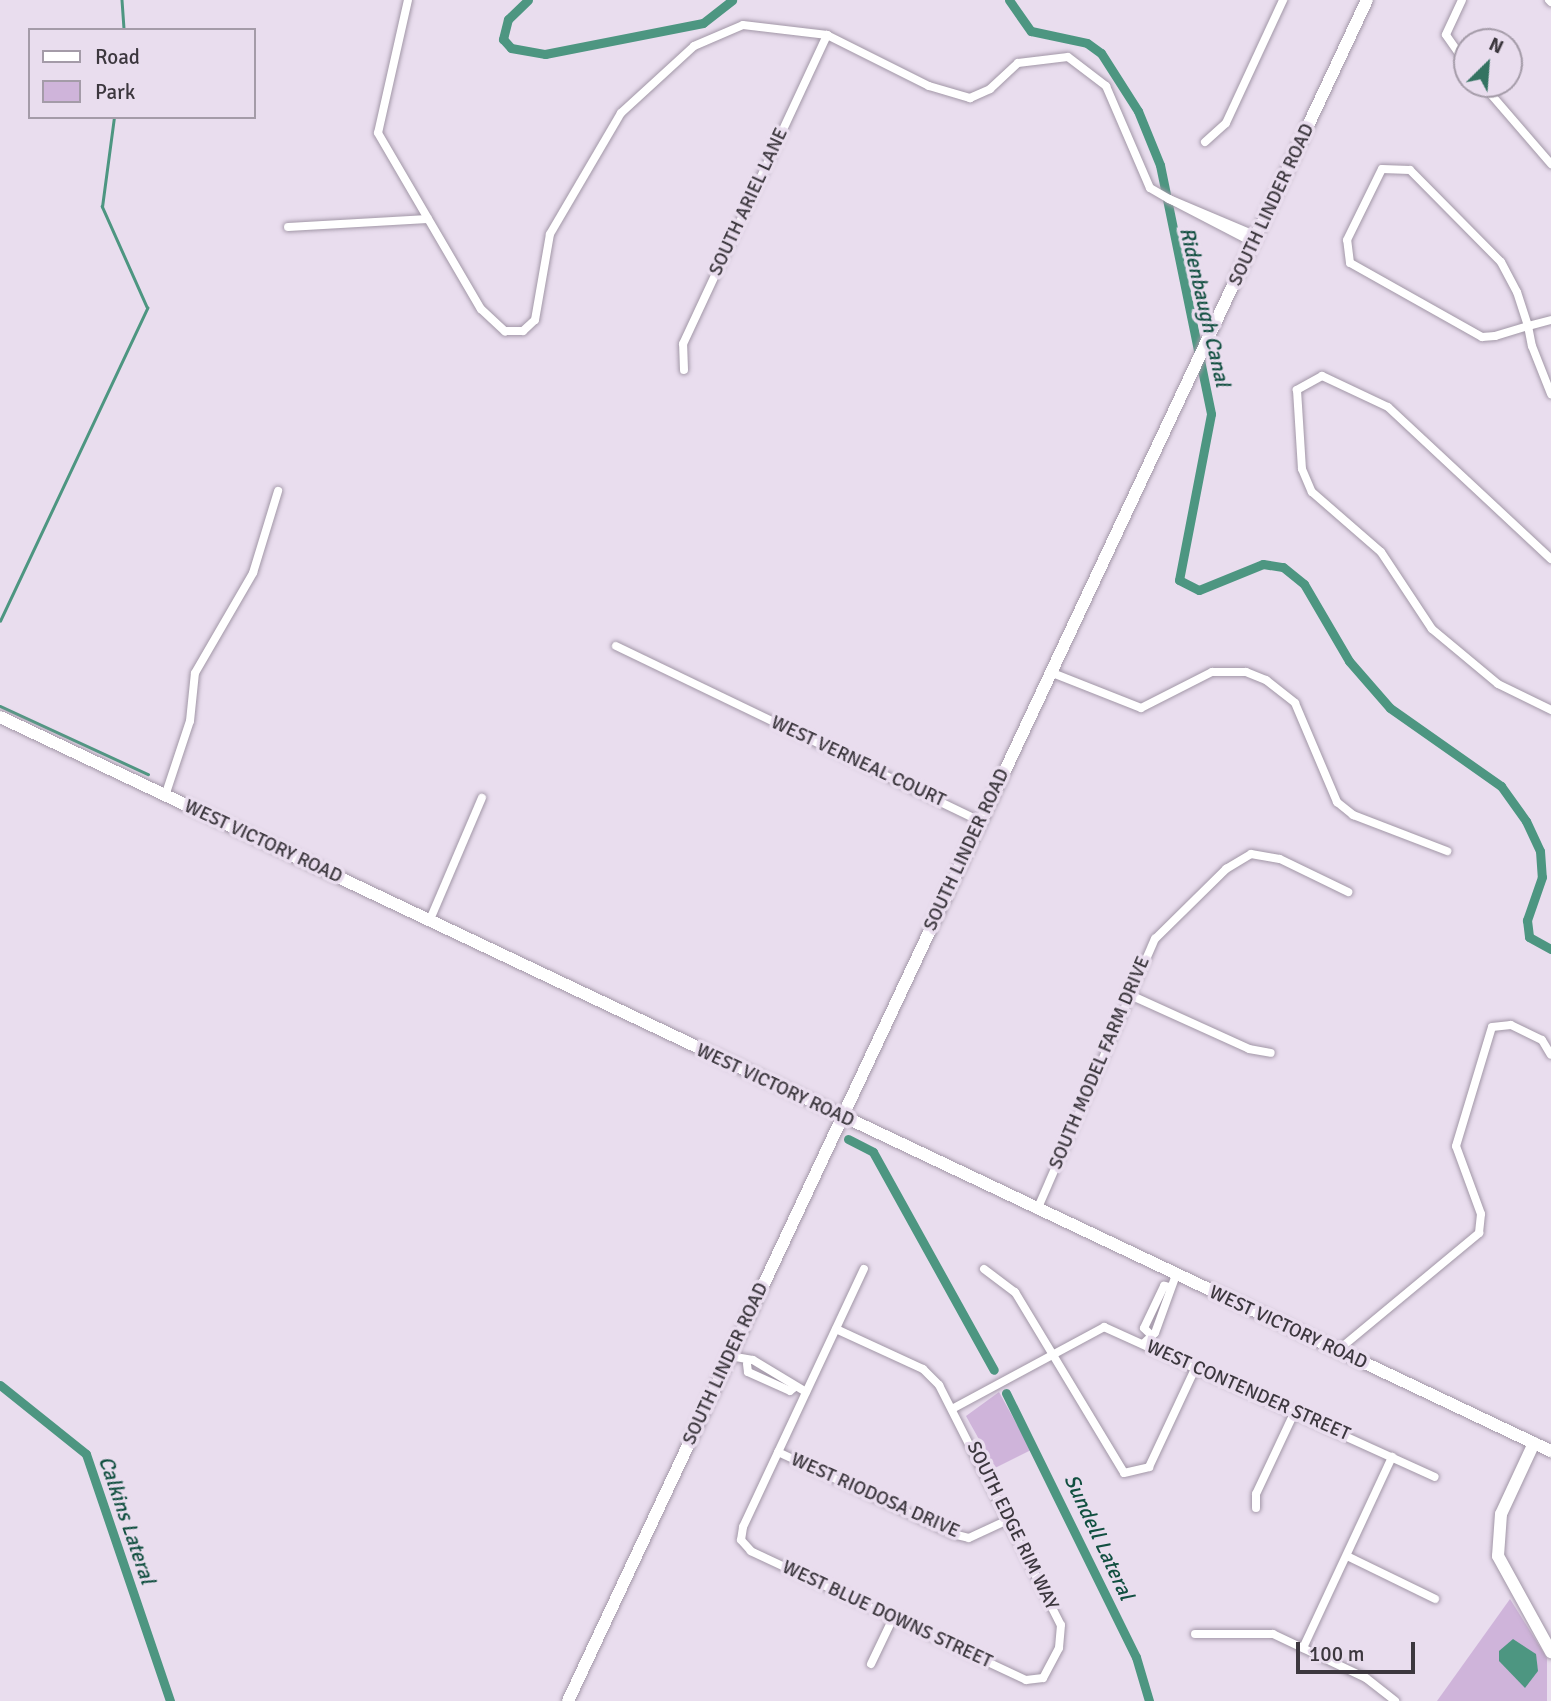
<!DOCTYPE html>
<style>
body{margin:0}
#map{position:relative;width:1551px;height:1701px;overflow:hidden;background:#e9ddee;font-family:Signika,sans-serif}
div>[style]{position:absolute}
.green>*{inset:0;background:#cfb4da}
.water>*{inset:0;background:#4d9681}
.stream>*{height:2.5px;margin:-1.25px;padding:0 1.25px;transform-origin:1.25px;border-radius:1.25px;background:#4d9681}
.canal>*{height:9px;margin:-4.5px;padding:0 4.5px;transform-origin:4.5px;border-radius:4.5px;background:#4d9681}
.roads{filter:drop-shadow(0 0 2px #a297a7) drop-shadow(0 0 2px #a297a7)}
.street>*{height:8px;margin:-4px;padding:0 4px;transform-origin:4px;border-radius:4px;background:#fff}
.secondary>*{height:12px;margin:-6px;padding:0 6px;transform-origin:6px;border-radius:6px;background:#fff}
span{translate:-50% -50%;white-space:nowrap;text-align:center;line-height:1.15;-webkit-text-stroke:7px #e9ddee;paint-order:stroke}
.street-label{font-size:19px;color:#3c373e}
.water-label{font-size:21px;color:#114f40;font-style:italic}
.legend{position:absolute;left:28px;top:28px;width:228px;height:91px;box-sizing:border-box;background:#e9ddee;border:2px solid #a49ba8;margin:0;padding:9px 12px;list-style:none;font-size:21px;color:#3c373e}
.legend li{display:flex;align-items:center;gap:14px;height:35px}
.legend b{width:35px;border:2px solid #a49ba8}
.north{position:absolute;left:1453px;top:28px;width:70px;height:70px;box-sizing:border-box;background:#e9ddee;border:2px solid #a49ba8;border-radius:50%;rotate:25deg;font-size:19px;font-weight:700;line-height:28px;text-align:center;color:#3c373e}
.north::after{content:'';display:block;margin:auto;width:24px;height:32px;background:#337361;clip-path:polygon(50% 0,100% 100%,50% 72%,0 100%)}
.scale{position:absolute;left:1296px;top:1642px;width:119px;height:32px;box-sizing:border-box;border:4px solid #3c373e;border-top:0;padding-left:9px;font-size:21px;line-height:24px;white-space:nowrap;color:#3c373e;-webkit-text-stroke:5px #e9ddee;paint-order:stroke}
</style>
<div id="map">
<div class="green">
<i style="clip-path:polygon(999px 1392px,1031px 1450px,995px 1468px,966px 1416px)"></i>
<i style="clip-path:polygon(1510px 1599px,1547px 1658px,1547px 1701px,1437px 1701px)"></i>
</div>
<div class="water">
<i style="clip-path:polygon(1513px 1639px,1536px 1654px,1538px 1671px,1525px 1688px,1499px 1661px,1499px 1651px)"></i>
</div>
<div class="stream">
<i style="left:122px;top:0;width:30px;rotate:86deg"></i>
<i style="left:0;top:621px;width:346px;rotate:-64.8deg"></i>
<i style="left:147px;top:308px;width:111px;rotate:-114deg"></i>
<i style="left:102px;top:207px;width:91px;rotate:-82.4deg"></i>
<i style="left:0;top:706px;width:163px;rotate:24.7deg"></i>
</div>
<div class="canal">
<i style="left:528px;top:0;width:28px;rotate:136deg"></i>
<i style="left:508px;top:19px;width:21px;rotate:104deg"></i>
<i style="left:503px;top:39px;width:12px;rotate:48deg"></i>
<i style="left:511px;top:48px;width:35px;rotate:10deg"></i>
<i style="left:545px;top:54px;width:161px;rotate:-11.1deg"></i>
<i style="left:703px;top:23px;width:37px;rotate:-38deg"></i>
<i style="left:1009px;top:0;width:38px;rotate:55deg"></i>
<i style="left:1031px;top:31px;width:57px;rotate:12.1deg"></i>
<i style="left:1087px;top:43px;width:17px;rotate:36deg"></i>
<i style="left:1101px;top:53px;width:69px;rotate:57.5deg"></i>
<i style="left:1138px;top:111px;width:58px;rotate:67.8deg"></i>
<i style="left:1160px;top:165px;width:254px;rotate:78.4deg"></i>
<i style="left:1211px;top:414px;width:169px;rotate:100.9deg"></i>
<i style="left:1179px;top:580px;width:22px;rotate:27deg"></i>
<i style="left:1199px;top:590px;width:69px;rotate:-22.1deg"></i>
<i style="left:1263px;top:564px;width:20px;rotate:9deg"></i>
<i style="left:1283px;top:567px;width:27px;rotate:39deg"></i>
<i style="left:1304px;top:584px;width:89px;rotate:59.7deg"></i>
<i style="left:1349px;top:661px;width:62px;rotate:48.9deg"></i>
<i style="left:1390px;top:708px;width:136px;rotate:35.1deg"></i>
<i style="left:1501px;top:786px;width:43px;rotate:54.5deg"></i>
<i style="left:1526px;top:821px;width:33px;rotate:65deg"></i>
<i style="left:1540px;top:851px;width:26px;rotate:86deg"></i>
<i style="left:1542px;top:877px;width:46px;rotate:109.2deg"></i>
<i style="left:1527px;top:920px;width:17px;rotate:83deg"></i>
<i style="left:1529px;top:937px;width:25px;rotate:29deg"></i>
<i style="left:848px;top:1139px;width:28px;rotate:27deg"></i>
<i style="left:873px;top:1152px;width:249px;rotate:61deg"></i>
<i style="left:0;top:1385px;width:110px;rotate:38.7deg"></i>
<i style="left:86px;top:1454px;width:261px;rotate:71.2deg"></i>
<i style="left:1006px;top:1393px;width:294px;rotate:63.8deg"></i>
<i style="left:1136px;top:1657px;width:46px;rotate:73.5deg"></i>
</div>
<div class="roads">
<div class="street">
<i style="left:408px;top:0;width:136px;rotate:102.7deg"></i>
<i style="left:378px;top:133px;width:204px;rotate:59.7deg"></i>
<i style="left:481px;top:309px;width:33px;rotate:43deg"></i>
<i style="left:505px;top:331px;width:18px"></i>
<i style="left:523px;top:331px;width:16px;rotate:-43deg"></i>
<i style="left:535px;top:320px;width:87px;rotate:-80.1deg"></i>
<i style="left:550px;top:234px;width:140px;rotate:-59.6deg"></i>
<i style="left:621px;top:113px;width:99px;rotate:-42.5deg"></i>
<i style="left:694px;top:46px;width:53px;rotate:-23.2deg"></i>
<i style="left:743px;top:25px;width:85px;rotate:6.8deg"></i>
<i style="left:827px;top:35px;width:114px;rotate:26.6deg"></i>
<i style="left:929px;top:86px;width:43px;rotate:16.3deg"></i>
<i style="left:970px;top:98px;width:22px;rotate:-24deg"></i>
<i style="left:990px;top:89px;width:38px;rotate:-43deg"></i>
<i style="left:1018px;top:63px;width:50px;rotate:-6.8deg"></i>
<i style="left:1068px;top:57px;width:48px;rotate:37.3deg"></i>
<i style="left:1106px;top:86px;width:111px;rotate:66.7deg"></i>
<i style="left:1150px;top:188px;width:22px;rotate:30deg"></i>
<i style="left:1462px;top:0;width:38px;rotate:115deg"></i>
<i style="left:1446px;top:35px;width:37px;rotate:55deg"></i>
<i style="left:1549px;top:0;width:3px;rotate:45deg"></i>
<i style="left:1482px;top:84px;width:106px;rotate:49.2deg"></i>
<i style="left:1205px;top:142px;width:28px;rotate:-42deg"></i>
<i style="left:1226px;top:123px;width:136px;rotate:-65.1deg"></i>
<i style="left:288px;top:227px;width:140px;rotate:-3.3deg"></i>
<i style="left:1254px;top:243px;width:96px;rotate:-152.6deg"></i>
<i style="left:1169px;top:199px;width:95px;rotate:22.8deg"></i>
<i style="left:1551px;top:320px;width:24px;rotate:165deg"></i>
<i style="left:1528px;top:326px;width:34px;rotate:163deg"></i>
<i style="left:1495px;top:336px;width:13px;rotate:176deg"></i>
<i style="left:1482px;top:337px;width:151px;rotate:-150.7deg"></i>
<i style="left:1350px;top:263px;width:23px;rotate:-97deg"></i>
<i style="left:1347px;top:240px;width:79px;rotate:-63.8deg"></i>
<i style="left:1382px;top:169px;width:28px;rotate:2deg"></i>
<i style="left:1410px;top:170px;width:129px;rotate:45.3deg"></i>
<i style="left:1501px;top:262px;width:34px;rotate:62deg"></i>
<i style="left:1517px;top:292px;width:36px;rotate:72deg"></i>
<i style="left:1528px;top:326px;width:20px;rotate:79deg"></i>
<i style="left:1532px;top:346px;width:52px;rotate:68.4deg"></i>
<i style="left:684px;top:370px;width:26px;rotate:-92deg"></i>
<i style="left:683px;top:344px;width:341px;rotate:-65deg"></i>
<i style="left:1551px;top:559px;width:223px;rotate:-137deg"></i>
<i style="left:1388px;top:407px;width:73px;rotate:-154.8deg"></i>
<i style="left:1322px;top:376px;width:29px;rotate:151deg"></i>
<i style="left:1297px;top:390px;width:79px;rotate:86.4deg"></i>
<i style="left:1302px;top:469px;width:25px;rotate:67deg"></i>
<i style="left:1312px;top:492px;width:91px;rotate:41deg"></i>
<i style="left:1381px;top:552px;width:92px;rotate:56.5deg"></i>
<i style="left:1432px;top:629px;width:86px;rotate:39.8deg"></i>
<i style="left:1498px;top:684px;width:59px;rotate:26.1deg"></i>
<i style="left:616px;top:646px;width:404px;rotate:25.7deg"></i>
<i style="left:1050px;top:672px;width:98px;rotate:21.6deg"></i>
<i style="left:1141px;top:708px;width:80px;rotate:-26.9deg"></i>
<i style="left:1212px;top:672px;width:34px"></i>
<i style="left:1246px;top:672px;width:22px;rotate:22deg"></i>
<i style="left:1266px;top:680px;width:37px;rotate:38deg"></i>
<i style="left:1295px;top:703px;width:108px;rotate:67deg"></i>
<i style="left:1337px;top:802px;width:21px;rotate:39deg"></i>
<i style="left:1353px;top:815px;width:101px;rotate:21deg"></i>
<i style="left:165px;top:796px;width:79px;rotate:-71.6deg"></i>
<i style="left:190px;top:721px;width:48px;rotate:-84.1deg"></i>
<i style="left:195px;top:673px;width:116px;rotate:-59.9deg"></i>
<i style="left:253px;top:573px;width:86px;rotate:-73deg"></i>
<i style="left:429px;top:922px;width:135px;rotate:-66.9deg"></i>
<i style="left:1128px;top:994px;width:133px;rotate:24.4deg"></i>
<i style="left:1249px;top:1049px;width:22px;rotate:10deg"></i>
<i style="left:1037px;top:1210px;width:296px;rotate:-66.5deg"></i>
<i style="left:1155px;top:939px;width:100px;rotate:-44.6deg"></i>
<i style="left:1226px;top:869px;width:29px;rotate:-31deg"></i>
<i style="left:1251px;top:854px;width:29px;rotate:10deg"></i>
<i style="left:1280px;top:859px;width:76px;rotate:25.9deg"></i>
<i style="left:984px;top:1269px;width:39px;rotate:37deg"></i>
<i style="left:1015px;top:1292px;width:211px;rotate:58.9deg"></i>
<i style="left:1124px;top:1473px;width:26px;rotate:-13deg"></i>
<i style="left:1149px;top:1467px;width:108px;rotate:-64.9deg"></i>
<i style="left:836px;top:1329px;width:96px;rotate:24.7deg"></i>
<i style="left:923px;top:1369px;width:23px;rotate:45deg"></i>
<i style="left:939px;top:1385px;width:269px;rotate:63.1deg"></i>
<i style="left:1061px;top:1625px;width:23px;rotate:95deg"></i>
<i style="left:1059px;top:1648px;width:34px;rotate:118deg"></i>
<i style="left:1043px;top:1678px;width:17px;rotate:173deg"></i>
<i style="left:1026px;top:1680px;width:304px;rotate:-154.9deg"></i>
<i style="left:751px;top:1551px;width:15px;rotate:-132deg"></i>
<i style="left:741px;top:1540px;width:13px;rotate:-81deg"></i>
<i style="left:743px;top:1527px;width:285px;rotate:-64.9deg"></i>
<i style="left:1149px;top:1333px;width:7px;rotate:-135deg"></i>
<i style="left:1144px;top:1328px;width:47px;rotate:-64.5deg"></i>
<i style="left:1164px;top:1286px;width:6px;rotate:9deg"></i>
<i style="left:1143px;top:1344px;width:16px;rotate:-43deg"></i>
<i style="left:1155px;top:1333px;width:62px;rotate:-70.1deg"></i>
<i style="left:1337px;top:1351px;width:185px;rotate:-39.7deg"></i>
<i style="left:1479px;top:1233px;width:19px;rotate:-84deg"></i>
<i style="left:1481px;top:1214px;width:72px;rotate:-110.2deg"></i>
<i style="left:1456px;top:1146px;width:124px;rotate:-73.2deg"></i>
<i style="left:1492px;top:1027px;width:19px;rotate:-6deg"></i>
<i style="left:1511px;top:1025px;width:34px;rotate:26deg"></i>
<i style="left:1542px;top:1040px;width:17px;rotate:59deg"></i>
<i style="left:730px;top:1356px;width:23px;rotate:10deg"></i>
<i style="left:753px;top:1360px;width:62px;rotate:31.1deg"></i>
<i style="left:747px;top:1364px;width:8px;rotate:83deg"></i>
<i style="left:748px;top:1372px;width:46px;rotate:24.3deg"></i>
<i style="left:790px;top:1391px;width:6px;rotate:-39deg"></i>
<i style="left:952px;top:1409px;width:173px;rotate:-28.3deg"></i>
<i style="left:1104px;top:1327px;width:363px;rotate:24.4deg"></i>
<i style="left:778px;top:1452px;width:193px;rotate:25.1deg"></i>
<i style="left:953px;top:1534px;width:16px;rotate:14deg"></i>
<i style="left:969px;top:1538px;width:45px;rotate:-24.9deg"></i>
<i style="left:1256px;top:1508px;width:14px;rotate:-90deg"></i>
<i style="left:1256px;top:1494px;width:92px;rotate:-64.8deg"></i>
<i style="left:1347px;top:1556px;width:98px;rotate:26deg"></i>
<i style="left:1195px;top:1634px;width:78px"></i>
<i style="left:1273px;top:1634px;width:103px;rotate:25.3deg"></i>
<i style="left:1366px;top:1678px;width:37px;rotate:38deg"></i>
<i style="left:1303px;top:1648px;width:211px;rotate:-65deg"></i>
<i style="left:871px;top:1664px;width:51px;rotate:-64.4deg"></i>
</div>
<div class="secondary">
<i style="left:0;top:717px;width:1716px;rotate:25.33deg"></i>
<i style="left:1534px;top:1443px;width:78px;rotate:114.9deg"></i>
<i style="left:1501px;top:1514px;width:42px;rotate:94.1deg"></i>
<i style="left:1498px;top:1556px;width:110px;rotate:61.1deg"></i>
<i style="left:568px;top:1701px;width:1879px;rotate:-64.84deg"></i>
</div>
</div>
<div class="street-label">
<span style="left:749px;top:202px;rotate:-65deg">SOUTH ARIEL LANE</span>
<span style="left:1272px;top:205px;rotate:-65deg">SOUTH LINDER ROAD</span>
<span style="left:858px;top:762px;rotate:25deg">WEST VERNEAL COURT</span>
<span style="left:263px;top:842px;rotate:25deg">WEST VICTORY ROAD</span>
<span style="left:967px;top:850px;rotate:-65deg">SOUTH LINDER ROAD</span>
<span style="left:1100px;top:1063px;rotate:-67deg">SOUTH MODEL FARM DRIVE</span>
<span style="left:775px;top:1086px;rotate:25deg">WEST VICTORY ROAD</span>
<span style="left:1288px;top:1328px;rotate:25deg">WEST VICTORY ROAD</span>
<span style="left:726px;top:1364px;rotate:-65deg">SOUTH LINDER ROAD</span>
<span style="left:1248px;top:1391px;rotate:24deg">WEST CONTENDER STREET</span>
<span style="left:875px;top:1496px;rotate:24deg">WEST RIODOSA DRIVE</span>
<span style="left:1012px;top:1526px;rotate:64deg">SOUTH EDGE RIM WAY</span>
<span style="left:887px;top:1615px;rotate:25deg">WEST BLUE DOWNS STREET</span>
</div>
<div class="water-label">
<span style="left:1205px;top:307px;rotate:77deg">Ridenbaugh Canal</span>
<span style="left:127px;top:1520px;rotate:71deg">Calkins Lateral</span>
<span style="left:1099px;top:1537px;rotate:65deg">Sundell Lateral</span>
</div>
<ul class="legend">
<li><b style="height:9px;background:#fff"></b>Road</li>
<li><b style="height:19px;background:#cfb4da"></b>Park</li>
</ul>
<div class="north">N</div>
<div class="scale">100 m</div>
</div>
